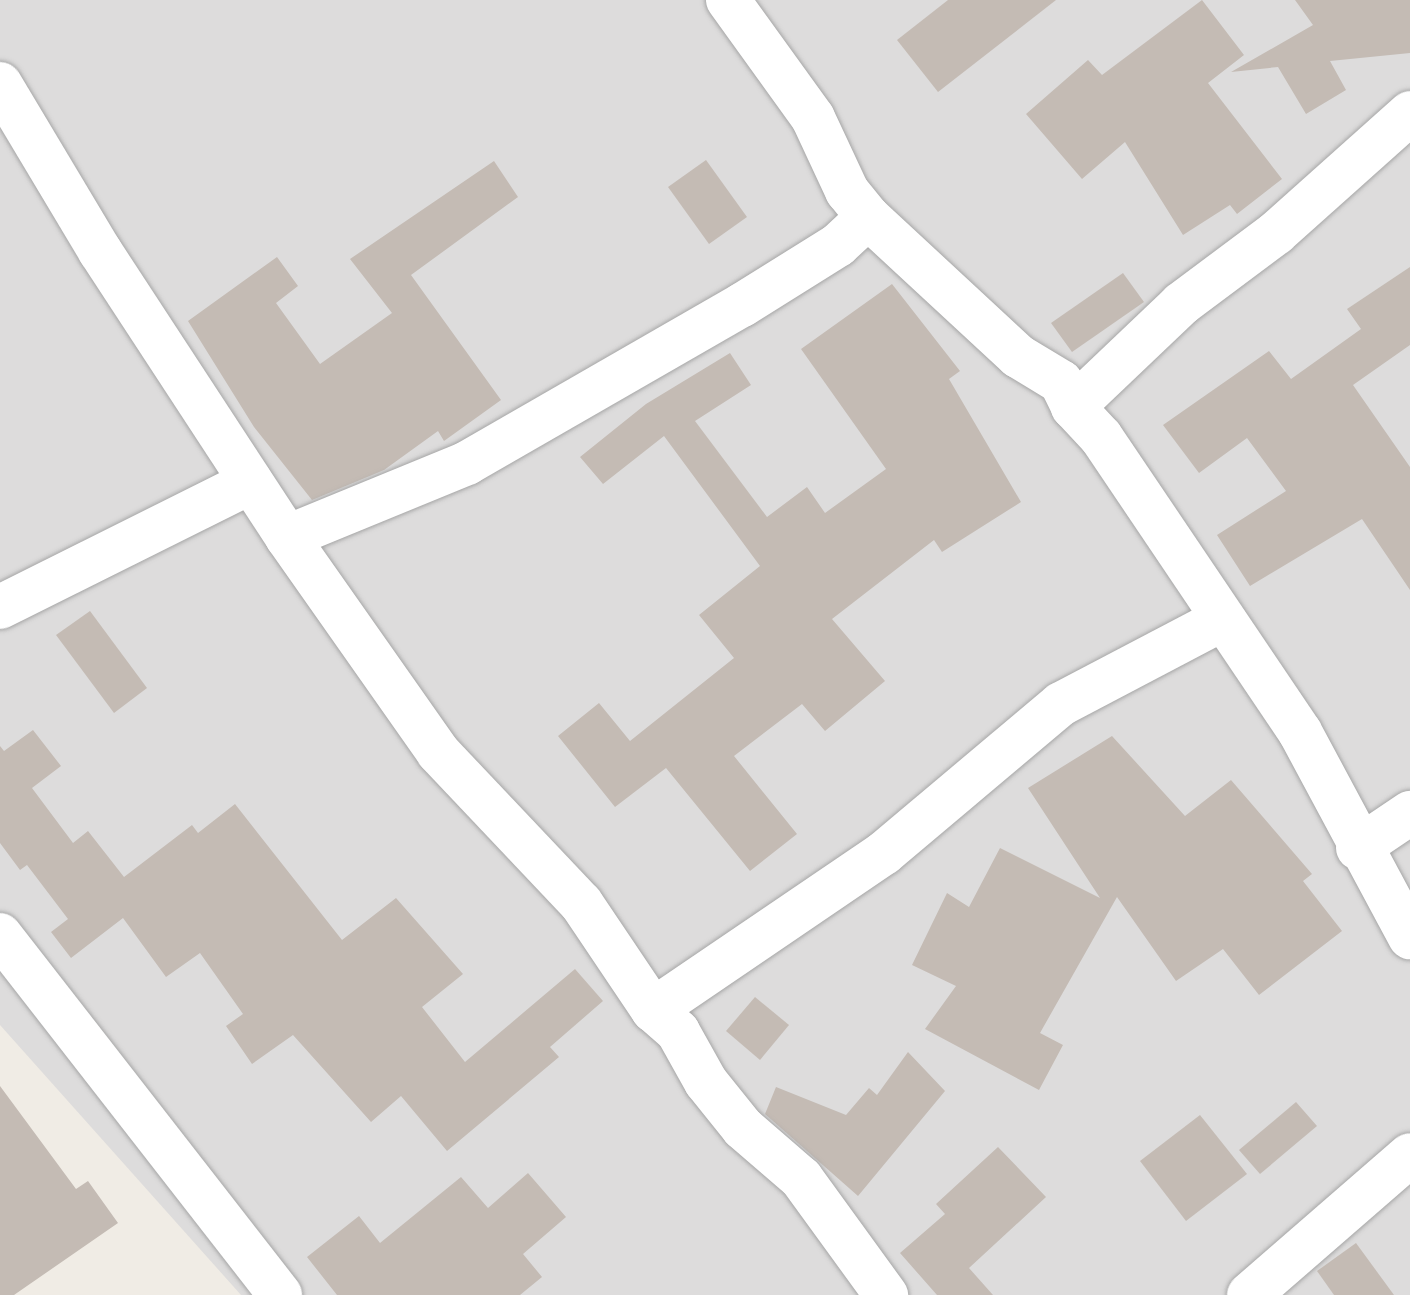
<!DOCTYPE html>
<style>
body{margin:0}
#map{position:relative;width:1410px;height:1295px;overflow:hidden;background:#f0ece5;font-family:Signika,sans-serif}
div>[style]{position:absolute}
.residential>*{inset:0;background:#dddcdc}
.building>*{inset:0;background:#c4bbb4}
.roads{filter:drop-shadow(0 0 2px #a6a6a6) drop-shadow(0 0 2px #a6a6a6)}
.minor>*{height:44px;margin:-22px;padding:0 22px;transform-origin:22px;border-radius:22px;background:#fff}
span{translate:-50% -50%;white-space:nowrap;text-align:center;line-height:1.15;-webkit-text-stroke:6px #fff;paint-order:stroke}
</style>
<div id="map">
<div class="residential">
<i style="clip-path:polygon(0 0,1410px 0,1410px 1295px,241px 1295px,0 1025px)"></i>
</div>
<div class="building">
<i style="clip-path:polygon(948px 0,1056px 0,938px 92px,897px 40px)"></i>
<i style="clip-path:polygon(1202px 0,1244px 55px,1208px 83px,1282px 179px,1237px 214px,1230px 205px,1183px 235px,1125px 142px,1082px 179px,1026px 114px,1088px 60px,1102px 75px)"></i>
<i style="clip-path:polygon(1295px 0,1410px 0,1410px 53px,1330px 61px,1346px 90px,1306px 114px,1278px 67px,1231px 72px,1313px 25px)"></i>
<i style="clip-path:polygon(706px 160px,747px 217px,709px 244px,668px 187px)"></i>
<i style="clip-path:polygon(494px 161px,518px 197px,411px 275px,501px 400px,444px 441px,438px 431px,384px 470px,312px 500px,254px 427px,188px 321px,277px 257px,298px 286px,276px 303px,320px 364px,392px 313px,350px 259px)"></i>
<i style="clip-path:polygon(1410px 267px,1410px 345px,1353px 385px,1410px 467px,1410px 590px,1362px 519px,1250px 586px,1217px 535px,1286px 491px,1247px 438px,1199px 473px,1163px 425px,1269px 351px,1291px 379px,1361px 329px,1347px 309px)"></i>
<i style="clip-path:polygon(1123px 273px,1144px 302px,1072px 352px,1051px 323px)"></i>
<i style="clip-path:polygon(892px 284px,960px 371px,949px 379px,1021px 502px,942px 552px,934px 540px,832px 619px,885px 681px,825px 731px,802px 704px,734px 756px,797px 834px,750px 871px,666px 768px,615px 807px,558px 736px,599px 703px,630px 741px,734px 658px,699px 615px,760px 566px,664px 436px,603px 484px,580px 457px,646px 404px,730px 353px,751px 385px,695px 421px,767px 517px,807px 487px,825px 513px,886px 469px,801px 349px)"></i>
<i style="clip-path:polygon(90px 611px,147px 688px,114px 713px,56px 635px)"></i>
<i style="clip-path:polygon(33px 730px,61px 766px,32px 788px,73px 843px,88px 831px,124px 877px,192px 825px,198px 833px,235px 804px,342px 940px,396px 898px,463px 974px,422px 1007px,465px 1062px,575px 969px,603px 1001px,550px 1047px,559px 1057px,447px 1151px,401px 1096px,371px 1122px,293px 1035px,252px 1064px,226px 1026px,243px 1014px,200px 953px,166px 977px,123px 918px,71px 958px,51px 932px,68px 919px,27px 865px,20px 870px,0 843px,0 746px,4px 751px)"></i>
<i style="clip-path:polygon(1112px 736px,1185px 816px,1231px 780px,1312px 874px,1303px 881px,1342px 931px,1259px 995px,1223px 949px,1176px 981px,1117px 897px,1040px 1033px,1063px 1045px,1039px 1090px,925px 1029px,956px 986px,912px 965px,947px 893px,969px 907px,1000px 848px,1100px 898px,1028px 788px)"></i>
<i style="clip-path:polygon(755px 997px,789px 1025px,760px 1060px,726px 1031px)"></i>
<i style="clip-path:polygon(908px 1052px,945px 1091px,858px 1196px,765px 1114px,776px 1087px,846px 1115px,869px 1088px,877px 1095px)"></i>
<i style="clip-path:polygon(0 1086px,76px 1189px,88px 1181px,118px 1223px,14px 1295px,0 1295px)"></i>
<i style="clip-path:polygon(1296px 1102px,1317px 1126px,1260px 1174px,1239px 1150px)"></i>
<i style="clip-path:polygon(1200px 1115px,1247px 1174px,1186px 1221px,1140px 1161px)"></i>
<i style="clip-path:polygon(998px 1147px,1046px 1197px,969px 1268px,993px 1295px,937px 1295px,900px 1253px,945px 1214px,936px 1204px)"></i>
<i style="clip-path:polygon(528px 1173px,566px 1217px,523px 1254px,542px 1277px,520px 1295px,337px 1295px,307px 1257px,359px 1216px,380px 1243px,461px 1177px,488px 1208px)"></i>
<i style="clip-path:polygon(1356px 1243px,1394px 1295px,1334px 1295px,1317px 1271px)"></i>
</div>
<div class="roads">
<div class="minor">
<i style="left:728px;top:0;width:145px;rotate:54.2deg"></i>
<i style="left:813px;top:118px;width:81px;rotate:65deg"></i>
<i style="left:847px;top:191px;width:33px;rotate:51deg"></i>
<i style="left:868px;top:217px;width:205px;rotate:42.8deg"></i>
<i style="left:1018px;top:356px;width:50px;rotate:31.2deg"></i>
<i style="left:1061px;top:382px;width:28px;rotate:64deg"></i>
<i style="left:1073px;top:407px;width:41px;rotate:47deg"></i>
<i style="left:1101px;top:437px;width:356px;rotate:56deg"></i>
<i style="left:1300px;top:732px;width:233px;rotate:61.8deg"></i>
<i style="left:0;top:84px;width:195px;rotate:59.1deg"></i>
<i style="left:100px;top:251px;width:342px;rotate:56.8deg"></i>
<i style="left:287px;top:537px;width:263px;rotate:54.9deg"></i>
<i style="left:438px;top:752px;width:208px;rotate:46.6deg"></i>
<i style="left:581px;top:903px;width:129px;rotate:56.1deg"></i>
<i style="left:653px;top:1010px;width:33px;rotate:41deg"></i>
<i style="left:678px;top:1032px;width:57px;rotate:60.8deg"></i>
<i style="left:706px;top:1082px;width:59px;rotate:51.2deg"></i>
<i style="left:743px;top:1128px;width:77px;rotate:40.8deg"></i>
<i style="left:801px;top:1178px;width:145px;rotate:54deg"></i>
<i style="left:1073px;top:407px;width:149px;rotate:-43.6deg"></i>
<i style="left:1181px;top:304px;width:119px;rotate:-36.8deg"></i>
<i style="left:1276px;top:233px;width:180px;rotate:-41.8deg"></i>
<i style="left:287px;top:537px;width:195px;rotate:-22.3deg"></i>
<i style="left:467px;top:463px;width:317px;rotate:-29.9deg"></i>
<i style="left:742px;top:305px;width:113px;rotate:-32deg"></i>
<i style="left:838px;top:245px;width:41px;rotate:-43deg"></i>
<i style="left:0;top:607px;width:280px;rotate:-26.5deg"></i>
<i style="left:1358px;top:848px;width:63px;rotate:-33.9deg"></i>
<i style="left:0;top:935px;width:456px;rotate:52.1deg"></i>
<i style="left:653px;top:1010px;width:279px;rotate:-34.2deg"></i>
<i style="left:884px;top:853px;width:231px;rotate:-40.1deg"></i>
<i style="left:1061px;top:704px;width:181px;rotate:-27.7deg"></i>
<i style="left:1249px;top:1295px;width:213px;rotate:-41deg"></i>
</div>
</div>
</div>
